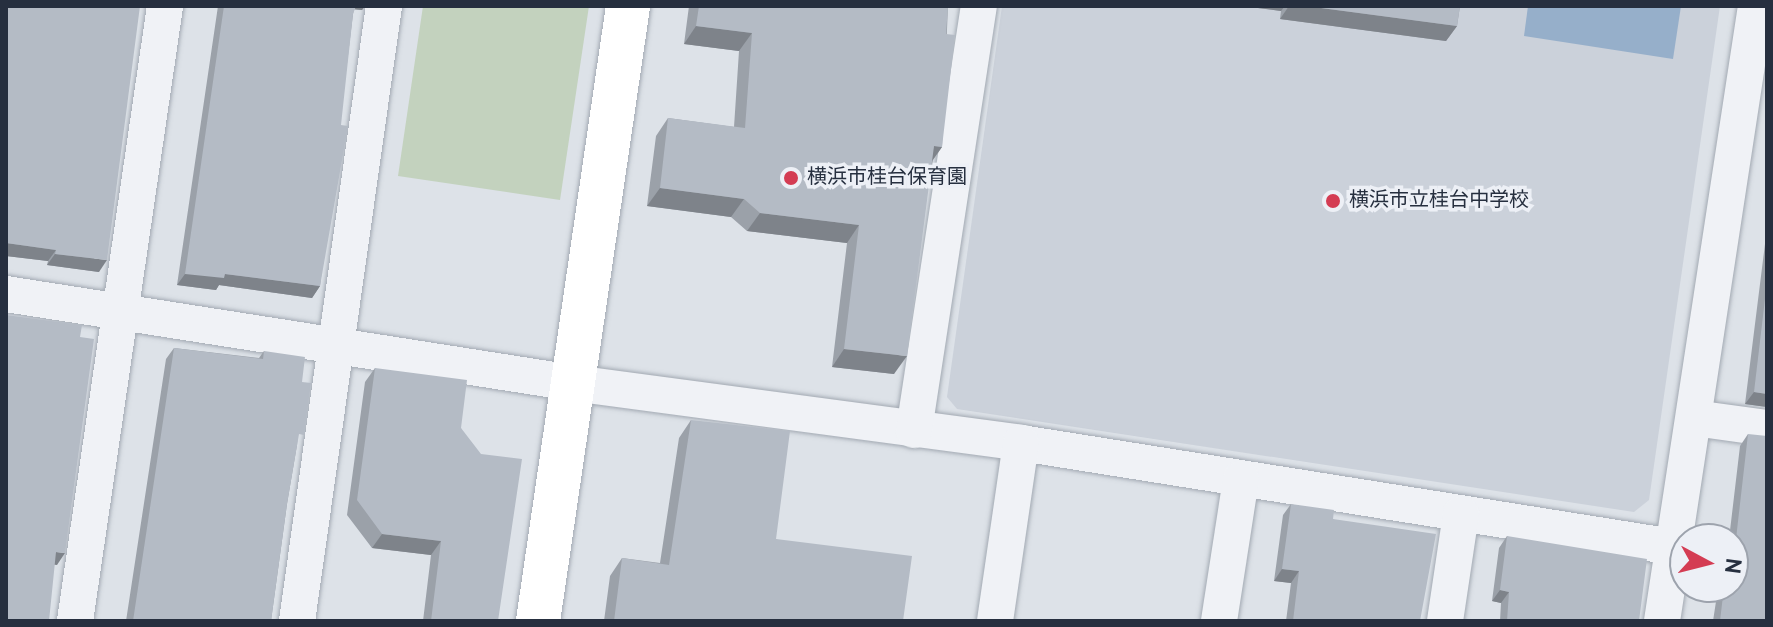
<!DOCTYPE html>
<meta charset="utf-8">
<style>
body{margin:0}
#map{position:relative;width:1773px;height:627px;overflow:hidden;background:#dde2e8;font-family:Overpass,"Noto Sans JP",sans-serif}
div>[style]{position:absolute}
.built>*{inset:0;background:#cbd1da}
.green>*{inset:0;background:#c3d2be}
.water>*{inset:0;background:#96afca}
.roads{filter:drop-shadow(0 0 2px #a2a9b2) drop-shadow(0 0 2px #a2a9b2)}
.street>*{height:36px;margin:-18px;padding:0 18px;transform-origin:18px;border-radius:18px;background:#f0f2f6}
.secondary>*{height:44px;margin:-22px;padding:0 22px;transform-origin:22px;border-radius:22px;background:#fff}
.wall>*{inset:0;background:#9ba1a9}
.shaded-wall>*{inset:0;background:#7e838a}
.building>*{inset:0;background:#b4bbc5}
.dots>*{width:22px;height:22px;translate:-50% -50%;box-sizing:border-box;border:4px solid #edf0f6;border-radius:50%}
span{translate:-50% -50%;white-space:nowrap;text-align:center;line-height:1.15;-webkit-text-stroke:7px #edf0f6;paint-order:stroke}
.poi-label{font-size:20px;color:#262f3f}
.left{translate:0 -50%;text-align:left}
.frame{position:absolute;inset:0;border:8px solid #262f3f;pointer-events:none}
.north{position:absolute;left:1669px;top:523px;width:80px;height:80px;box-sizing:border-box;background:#edf0f6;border:2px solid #9da3ad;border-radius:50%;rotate:97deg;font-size:22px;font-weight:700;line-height:32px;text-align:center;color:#262f3f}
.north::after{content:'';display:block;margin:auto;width:28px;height:36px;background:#d43c53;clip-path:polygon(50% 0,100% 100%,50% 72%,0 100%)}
</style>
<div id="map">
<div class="built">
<i style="clip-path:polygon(1002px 6px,1720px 6px,1649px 500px,1634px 512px,957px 409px,947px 397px)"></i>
</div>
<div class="green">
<i style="clip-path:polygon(423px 6px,589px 6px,560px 200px,398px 176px)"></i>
</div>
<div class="water">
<i style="clip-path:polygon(1528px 6px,1681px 6px,1673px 59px,1524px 36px)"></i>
</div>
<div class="roads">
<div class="street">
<i style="left:6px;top:294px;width:574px;rotate:8.92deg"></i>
<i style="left:573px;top:383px;width:452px;rotate:7.6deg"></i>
<i style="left:1021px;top:443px;width:660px;rotate:9.06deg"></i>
<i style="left:1694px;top:418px;width:74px;rotate:7.8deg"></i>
<i style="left:914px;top:430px;width:429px;rotate:-81.3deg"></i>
<i style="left:75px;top:621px;width:622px;rotate:-81.67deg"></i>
<i style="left:297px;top:621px;width:621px;rotate:-81.95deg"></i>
<i style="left:995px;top:621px;width:180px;rotate:-81.7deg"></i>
<i style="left:1219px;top:621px;width:144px;rotate:-81.2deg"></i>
<i style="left:1445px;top:621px;width:108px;rotate:-81.5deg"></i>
<i style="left:1662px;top:621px;width:622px;rotate:-81.31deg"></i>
</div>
<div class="secondary">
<i style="left:538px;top:621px;width:622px;rotate:-81.67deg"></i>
</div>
</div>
<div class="wall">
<i style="clip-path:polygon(6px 6px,99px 272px,47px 265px,48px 261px,6px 256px)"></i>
<i style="clip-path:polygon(218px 6px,365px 6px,362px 10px,354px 9px,353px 14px,320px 286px,312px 298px,219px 285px,216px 290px,177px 285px)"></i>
<i style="clip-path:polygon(689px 6px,948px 6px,942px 147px,933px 160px,894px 374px,832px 367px,847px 243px,747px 231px,731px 217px,647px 206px,656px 136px,668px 118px,734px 127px,739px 51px,684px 44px)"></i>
<i style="clip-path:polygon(1242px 6px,1460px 6px,1457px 26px,1446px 41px,1280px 19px,1281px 11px)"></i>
<i style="clip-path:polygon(1767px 228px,1767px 407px,1745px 404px)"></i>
<i style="clip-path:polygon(174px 348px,259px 358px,264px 351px,302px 382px,297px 445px,287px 504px,271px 621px,126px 621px,166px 359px)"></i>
<i style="clip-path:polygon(375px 368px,461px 428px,498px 621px,423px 621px,431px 555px,372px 548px,347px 515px,365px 382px)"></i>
<i style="clip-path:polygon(691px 420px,776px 539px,903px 621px,604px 621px,610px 576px,622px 558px,660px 563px,679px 438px)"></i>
<i style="clip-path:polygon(1748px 434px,1767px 621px,1713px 621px,1717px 595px,1722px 587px,1733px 587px,1733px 539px,1729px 539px,1740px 446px)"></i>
<i style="clip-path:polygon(1291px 504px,1333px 519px,1420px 621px,1286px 621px,1291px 583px,1274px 581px,1283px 515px)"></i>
<i style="clip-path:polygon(1507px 536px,1639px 621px,1500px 621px,1501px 603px,1492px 601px,1499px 548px)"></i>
</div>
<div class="shaded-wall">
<i style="clip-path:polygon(353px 6px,365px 6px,362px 10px,351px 9px)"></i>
<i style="clip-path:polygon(1242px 6px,1285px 6px,1281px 11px)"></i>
<i style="clip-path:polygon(1289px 6px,1306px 6px,1457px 26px,1446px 41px,1280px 19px)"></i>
<i style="clip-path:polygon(696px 26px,752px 33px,739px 51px,684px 44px)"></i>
<i style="clip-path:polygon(934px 146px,942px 147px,929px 165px)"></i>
<i style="clip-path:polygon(660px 188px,744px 199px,731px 217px,647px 206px)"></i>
<i style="clip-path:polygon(760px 213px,859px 225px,847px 243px,747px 231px)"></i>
<i style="clip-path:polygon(6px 243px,56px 250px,48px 261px,6px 256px)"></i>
<i style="clip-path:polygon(55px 254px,107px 260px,99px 272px,47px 265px)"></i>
<i style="clip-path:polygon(185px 274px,225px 274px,320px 286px,312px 298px,219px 285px,216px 290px,177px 285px)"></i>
<i style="clip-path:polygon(844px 349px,907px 356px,894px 374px,832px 367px)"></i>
<i style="clip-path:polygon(1754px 392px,1767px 394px,1767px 407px,1745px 404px)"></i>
<i style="clip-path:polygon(382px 534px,441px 541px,431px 555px,372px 548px)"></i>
<i style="clip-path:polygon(56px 552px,65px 553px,57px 565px,48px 564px)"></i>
<i style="clip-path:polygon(1282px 569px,1299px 571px,1291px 583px,1274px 581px)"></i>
<i style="clip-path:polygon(1500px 590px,1509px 592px,1501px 603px,1492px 601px)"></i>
</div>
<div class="building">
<i style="clip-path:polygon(6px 6px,140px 6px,107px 260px,55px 254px,56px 250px,6px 243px)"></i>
<i style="clip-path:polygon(224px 6px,356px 6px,353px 14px,341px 125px,348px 126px,320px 286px,225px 274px,224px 278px,185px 274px)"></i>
<i style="clip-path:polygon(699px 6px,948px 6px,946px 34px,955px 35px,942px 147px,934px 146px,907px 356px,844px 349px,859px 225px,760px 213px,744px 199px,660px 188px,668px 118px,745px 128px,752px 33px,696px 26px)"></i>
<i style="clip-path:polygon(1306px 6px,1460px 6px,1457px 26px)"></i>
<i style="clip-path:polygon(1767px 282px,1767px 394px,1754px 392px)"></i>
<i style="clip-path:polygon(6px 315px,82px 325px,80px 337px,94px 339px,65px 553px,56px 552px,49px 621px,6px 621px)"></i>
<i style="clip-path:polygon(174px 348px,263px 359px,264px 351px,305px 357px,302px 382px,311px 383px,304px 435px,299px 434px,287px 504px,271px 621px,133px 621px)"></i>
<i style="clip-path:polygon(375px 368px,467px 380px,461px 428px,481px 454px,522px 459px,498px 621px,431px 621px,441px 541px,382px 534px,357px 500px)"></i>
<i style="clip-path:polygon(691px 420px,790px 431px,776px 539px,912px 556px,903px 621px,614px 621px,622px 558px,669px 565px)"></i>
<i style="clip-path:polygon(1748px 434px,1767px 436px,1767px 621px,1720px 621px,1724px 587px,1733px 587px,1733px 565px)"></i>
<i style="clip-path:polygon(1291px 504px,1334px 510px,1333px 519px,1436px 534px,1420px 621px,1293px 621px,1299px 571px,1282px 569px)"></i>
<i style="clip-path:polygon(1507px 536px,1647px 559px,1639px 621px,1507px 621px,1509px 592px,1500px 590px)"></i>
</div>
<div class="dots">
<i style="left:791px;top:178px;background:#d43c53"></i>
<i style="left:1333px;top:201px;background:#d43c53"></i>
</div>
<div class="poi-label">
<span class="left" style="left:807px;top:178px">横浜市桂台保育園</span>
<span class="left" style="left:1349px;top:201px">横浜市立桂台中学校</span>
</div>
<div class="frame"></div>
<div class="north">N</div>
</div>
